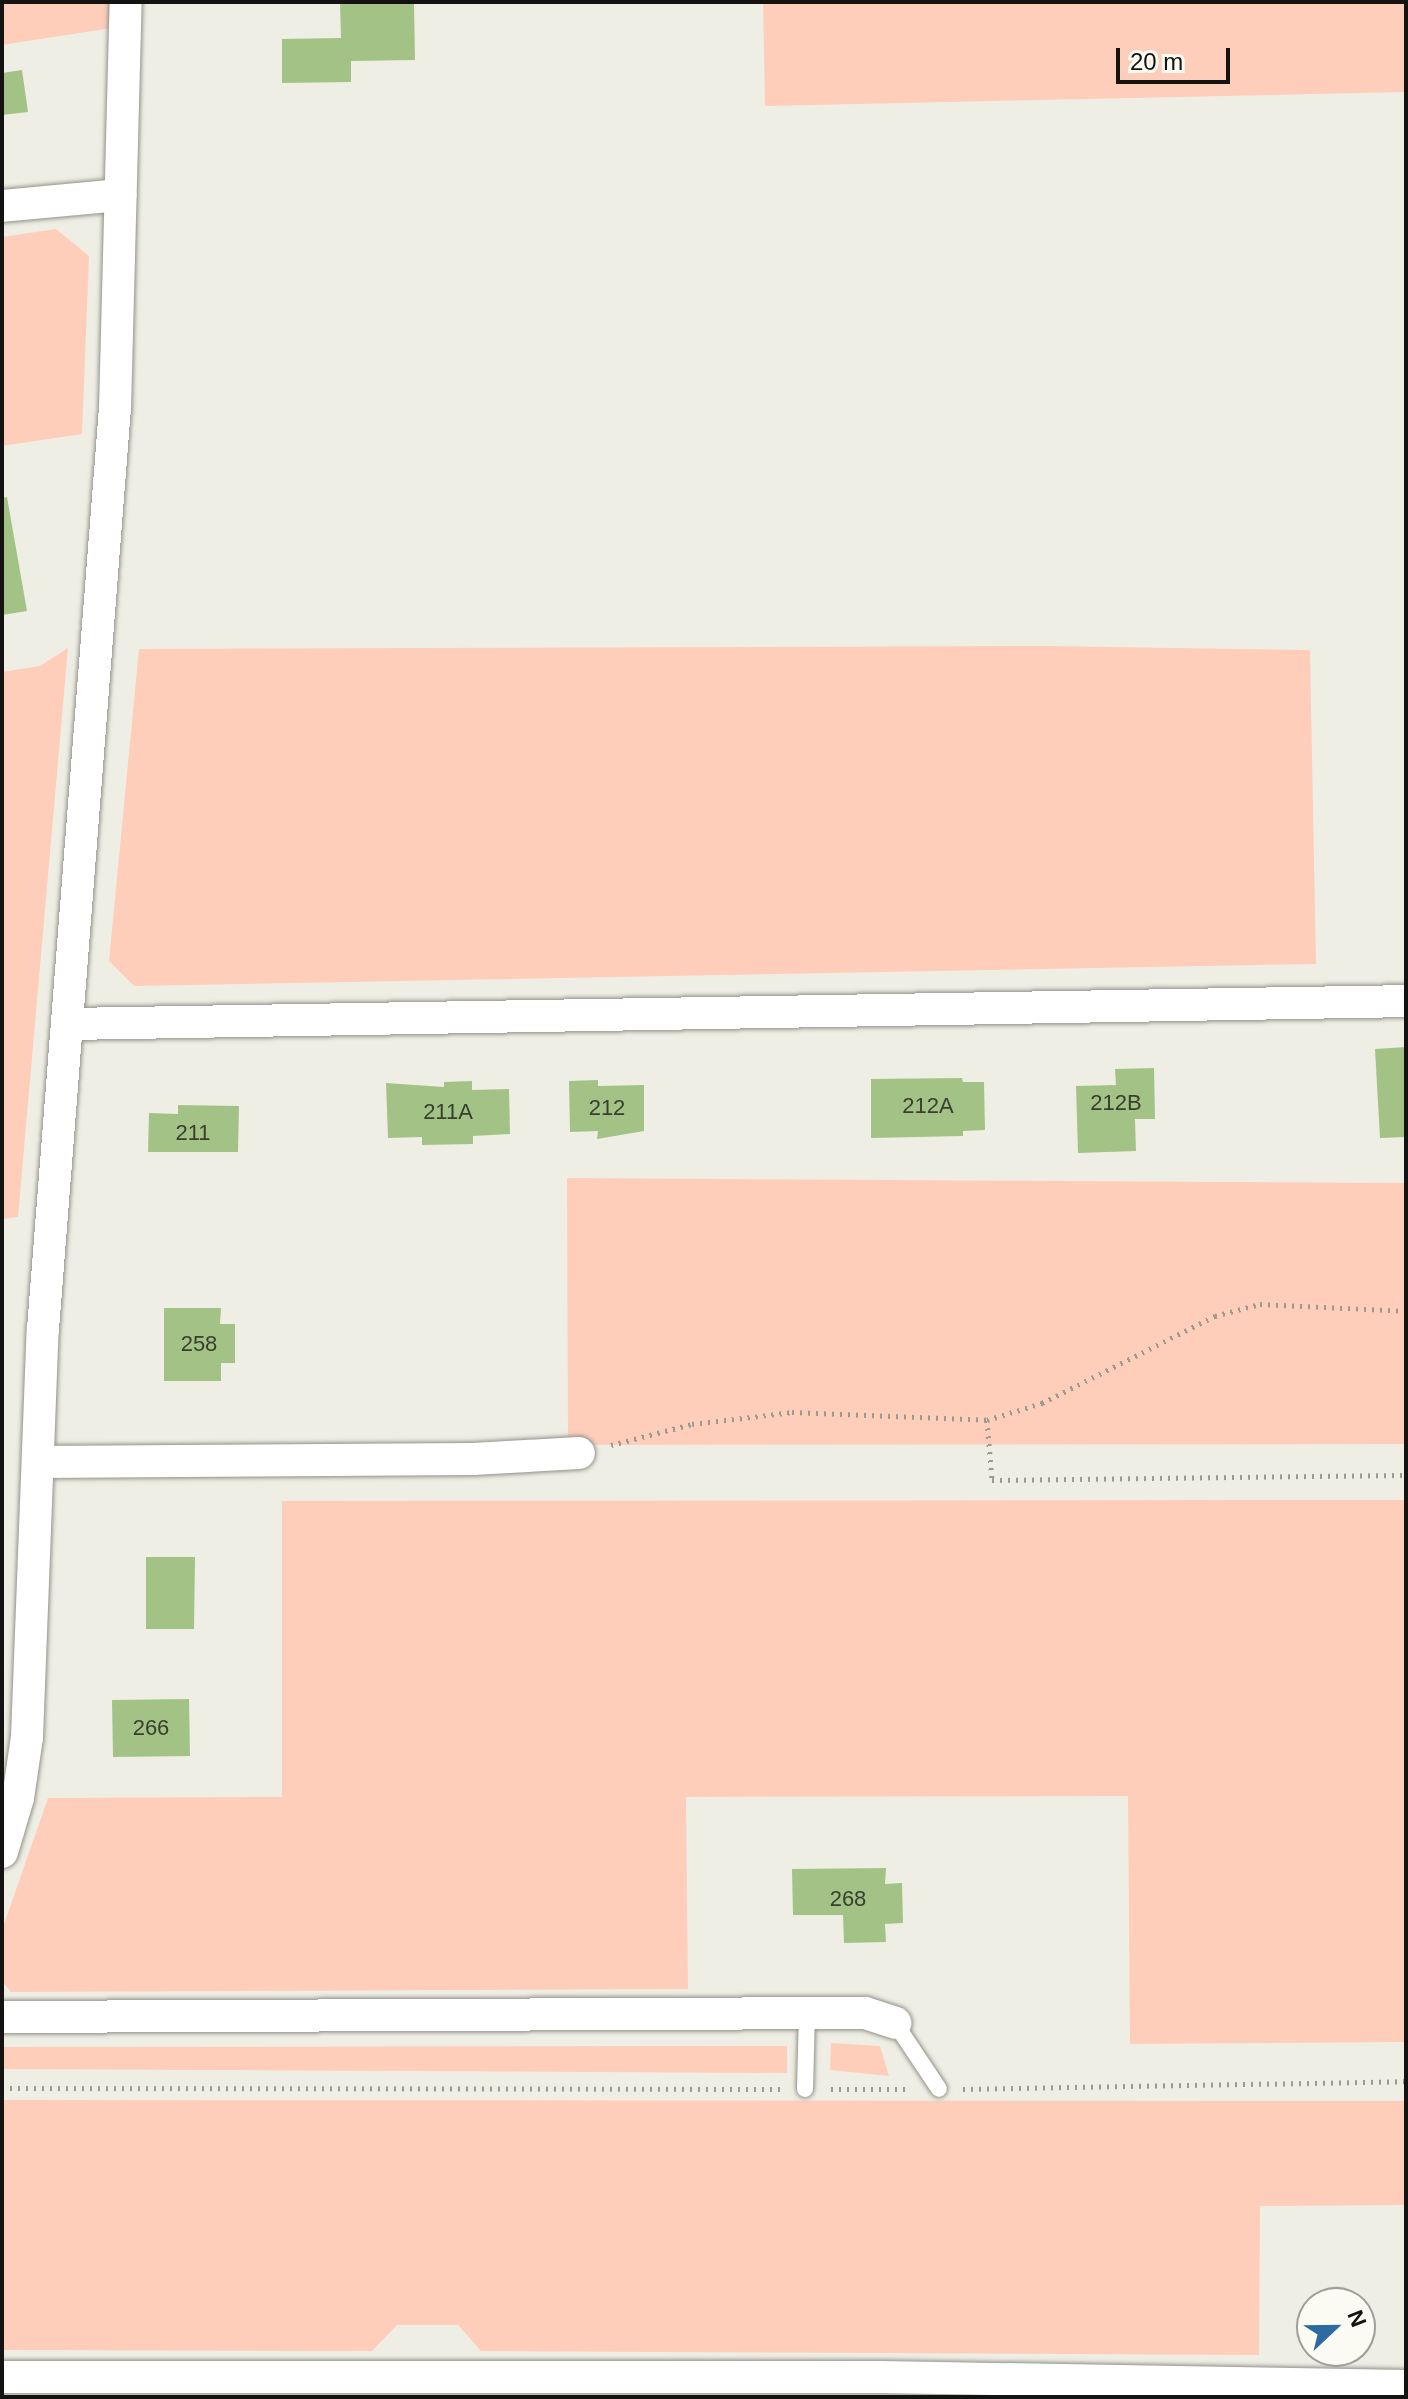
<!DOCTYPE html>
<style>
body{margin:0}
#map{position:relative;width:1408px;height:2399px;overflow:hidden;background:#efeee5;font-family:Arial,sans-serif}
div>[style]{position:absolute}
.green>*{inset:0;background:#fecebb}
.building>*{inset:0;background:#a3c386}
.path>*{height:5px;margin-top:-2.5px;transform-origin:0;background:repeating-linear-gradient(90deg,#9a9992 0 2px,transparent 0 8px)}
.roads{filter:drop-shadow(0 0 2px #93928a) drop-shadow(0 0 2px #93928a)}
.lane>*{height:16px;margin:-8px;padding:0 8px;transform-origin:8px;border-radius:8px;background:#fff}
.street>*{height:32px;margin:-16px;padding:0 16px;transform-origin:16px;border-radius:16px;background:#fff}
span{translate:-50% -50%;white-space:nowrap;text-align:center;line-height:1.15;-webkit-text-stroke:8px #fcfbf3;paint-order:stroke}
.number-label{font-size:22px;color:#383f2e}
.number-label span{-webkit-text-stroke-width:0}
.frame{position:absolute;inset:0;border:4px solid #141311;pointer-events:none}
.north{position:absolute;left:1296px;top:2287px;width:80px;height:80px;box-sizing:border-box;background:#fcfbf3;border:2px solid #9f9e99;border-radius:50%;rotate:68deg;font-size:22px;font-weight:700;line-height:32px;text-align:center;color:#141311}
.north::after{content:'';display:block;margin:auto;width:28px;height:36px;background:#2d6aa1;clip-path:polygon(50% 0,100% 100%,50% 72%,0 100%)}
.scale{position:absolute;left:1116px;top:48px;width:114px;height:36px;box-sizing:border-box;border:4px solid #141311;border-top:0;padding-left:10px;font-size:24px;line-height:28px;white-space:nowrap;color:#141311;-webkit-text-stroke:6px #fcfbf3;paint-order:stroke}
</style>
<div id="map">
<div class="green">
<i style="clip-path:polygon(2px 2px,118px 2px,118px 27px,2px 45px)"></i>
<i style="clip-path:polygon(763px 2px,1406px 2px,1406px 92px,765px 106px)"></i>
<i style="clip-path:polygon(56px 229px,89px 256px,82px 434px,2px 446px,2px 237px)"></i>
<i style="clip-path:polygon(1045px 646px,1310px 650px,1316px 964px,134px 986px,109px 961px,139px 649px)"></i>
<i style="clip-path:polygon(68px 648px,18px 1217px,2px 1219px,2px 672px,40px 666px)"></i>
<i style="clip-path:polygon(567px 1178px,1406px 1183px,1406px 1444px,568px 1445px)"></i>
<i style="clip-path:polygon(1406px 1500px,1406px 2042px,1130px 2044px,1128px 1796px,686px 1797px,688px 1989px,11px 1992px,2px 1981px,2px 1930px,48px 1798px,282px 1797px,282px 1501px)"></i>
<i style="clip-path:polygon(831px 2043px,880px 2046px,889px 2076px,830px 2070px)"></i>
<i style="clip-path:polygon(787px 2046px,787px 2073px,2px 2069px,2px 2047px)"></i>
<i style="clip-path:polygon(2px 2100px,1406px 2101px,1406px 2205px,1260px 2206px,1259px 2355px,481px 2351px,458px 2325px,397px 2325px,372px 2351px,2px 2350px)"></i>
</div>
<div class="building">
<i style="clip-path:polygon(340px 2px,414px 2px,415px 60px,351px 61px,351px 82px,282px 83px,282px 39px,341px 38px)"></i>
<i style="clip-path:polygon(22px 70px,28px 112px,2px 115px,2px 73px)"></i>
<i style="clip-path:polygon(7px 497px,27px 611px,2px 615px,2px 498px)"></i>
<i style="clip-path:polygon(1406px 1047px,1406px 1137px,1380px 1138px,1375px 1049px)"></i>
<i style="clip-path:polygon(1154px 1068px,1155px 1119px,1135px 1119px,1136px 1151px,1078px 1153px,1076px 1086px,1116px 1085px,1115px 1069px)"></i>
<i style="clip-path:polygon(962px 1078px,963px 1082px,984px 1082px,985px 1130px,963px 1131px,963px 1136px,871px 1138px,871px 1079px)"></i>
<i style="clip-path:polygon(598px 1080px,598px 1086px,644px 1085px,644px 1131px,597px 1139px,598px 1131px,570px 1132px,569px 1081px)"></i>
<i style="clip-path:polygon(472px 1081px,472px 1090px,509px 1089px,510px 1134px,473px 1136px,473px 1144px,422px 1145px,422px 1137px,388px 1138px,386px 1083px,444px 1087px,444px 1082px)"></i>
<i style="clip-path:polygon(178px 1105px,239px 1106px,238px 1152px,148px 1152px,149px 1113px,178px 1114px)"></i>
<i style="clip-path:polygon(164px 1308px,221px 1308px,220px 1324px,235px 1324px,235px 1363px,221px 1363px,221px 1381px,164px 1381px)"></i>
<i style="clip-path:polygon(146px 1557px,195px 1557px,194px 1629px,146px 1629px)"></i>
<i style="clip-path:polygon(189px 1699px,190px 1756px,113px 1757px,112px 1700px)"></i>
<i style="clip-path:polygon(886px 1868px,885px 1884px,902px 1883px,903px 1923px,885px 1924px,886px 1942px,844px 1943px,843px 1915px,793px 1915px,792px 1869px)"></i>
</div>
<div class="path">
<i style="left:987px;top:1420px;width:60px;rotate:85.2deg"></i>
<i style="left:992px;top:1480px;width:414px;rotate:-0.7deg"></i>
<i style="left:611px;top:1445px;width:84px;rotate:-14.5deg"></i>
<i style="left:692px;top:1424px;width:101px;rotate:-6.8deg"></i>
<i style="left:792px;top:1412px;width:195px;rotate:2.3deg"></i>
<i style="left:987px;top:1420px;width:58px;rotate:-17.2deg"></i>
<i style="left:1042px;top:1403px;width:194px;rotate:-26.7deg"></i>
<i style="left:1215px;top:1316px;width:47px;rotate:-14.9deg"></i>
<i style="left:1260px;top:1304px;width:146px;rotate:2.7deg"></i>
<i style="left:2px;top:2088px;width:779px;rotate:0.07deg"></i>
<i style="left:831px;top:2089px;width:78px"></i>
<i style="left:963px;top:2089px;width:443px;rotate:-1deg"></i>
</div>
<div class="roads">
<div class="lane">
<i style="left:895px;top:2023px;width:79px;rotate:56.3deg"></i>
<i style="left:805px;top:2089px;width:75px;rotate:-88.5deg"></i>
</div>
<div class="street">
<i style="left:2px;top:206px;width:119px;rotate:-5.3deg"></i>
<i style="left:68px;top:1024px;width:1338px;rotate:-0.98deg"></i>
<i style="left:38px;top:1462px;width:435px;rotate:-0.4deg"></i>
<i style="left:473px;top:1459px;width:106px;rotate:-3.2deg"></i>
<i style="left:2px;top:1852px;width:56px;rotate:-73.5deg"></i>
<i style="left:18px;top:1798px;width:62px;rotate:-81.6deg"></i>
<i style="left:27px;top:1737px;width:408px;rotate:-87.8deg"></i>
<i style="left:43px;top:1329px;width:923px;rotate:-85.53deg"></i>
<i style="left:115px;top:409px;width:407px;rotate:-88.5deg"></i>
<i style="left:2px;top:2017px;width:863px;rotate:-0.27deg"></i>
<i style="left:865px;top:2013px;width:32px;rotate:18deg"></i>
<i style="left:2px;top:2377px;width:880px"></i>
<i style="left:882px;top:2377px;width:524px;rotate:0.98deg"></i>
</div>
</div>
<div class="number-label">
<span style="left:1116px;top:1103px">212B</span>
<span style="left:928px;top:1106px">212A</span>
<span style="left:607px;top:1108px">212</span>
<span style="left:448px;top:1112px">211A</span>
<span style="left:193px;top:1133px">211</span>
<span style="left:199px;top:1344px">258</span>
<span style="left:151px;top:1728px">266</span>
<span style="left:848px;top:1899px">268</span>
</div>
<div class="frame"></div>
<div class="north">N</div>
<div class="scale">20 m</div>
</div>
